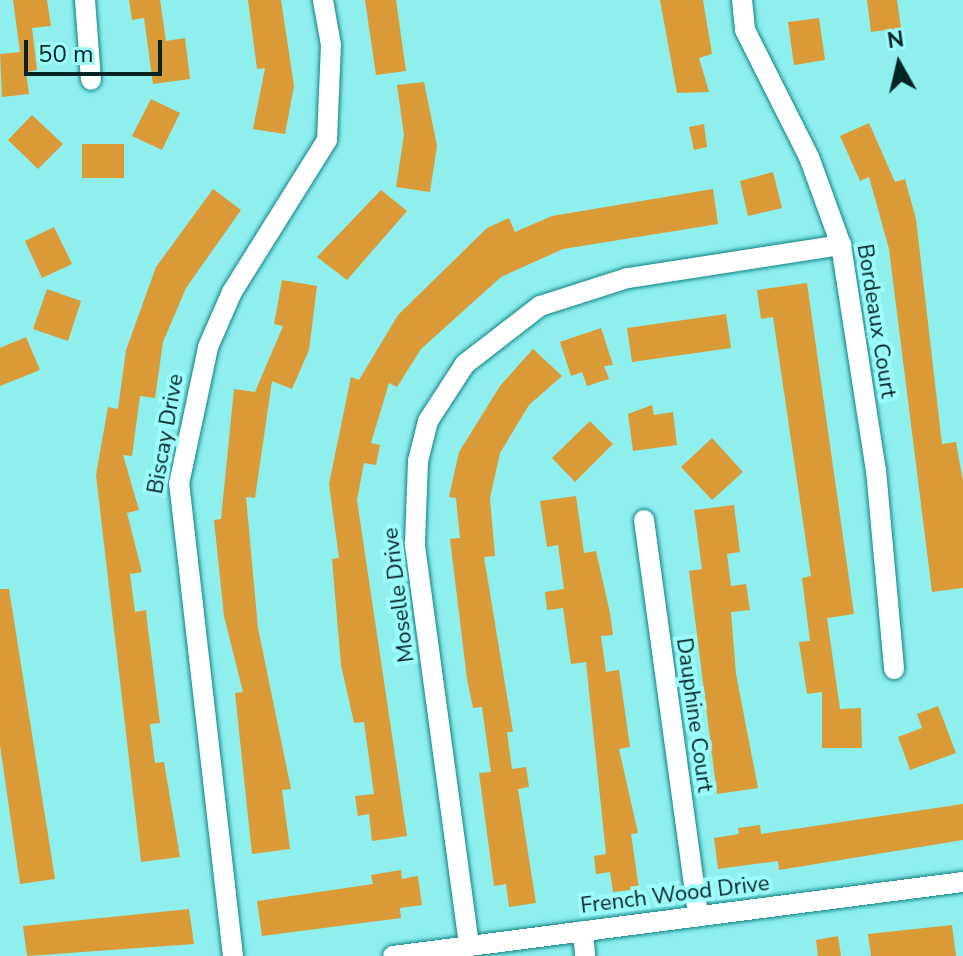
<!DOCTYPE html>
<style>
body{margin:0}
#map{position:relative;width:963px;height:956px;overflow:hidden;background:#8eefed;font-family:"Nunito Sans",sans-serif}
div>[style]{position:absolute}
.building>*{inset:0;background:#da9a38}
.roads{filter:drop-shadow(0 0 2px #0b8281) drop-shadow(0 0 2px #0b8281)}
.minor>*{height:20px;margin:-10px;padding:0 10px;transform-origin:10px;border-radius:10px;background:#fff}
span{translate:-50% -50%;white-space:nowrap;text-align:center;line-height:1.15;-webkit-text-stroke:8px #9bfcfa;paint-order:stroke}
.street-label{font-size:22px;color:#042424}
.north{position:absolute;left:859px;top:24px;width:80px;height:80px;-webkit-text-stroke:6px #9bfcfa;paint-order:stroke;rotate:352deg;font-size:22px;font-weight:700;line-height:32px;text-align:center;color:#042424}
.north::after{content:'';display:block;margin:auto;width:28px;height:36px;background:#042424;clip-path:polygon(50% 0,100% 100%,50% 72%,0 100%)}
.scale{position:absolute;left:24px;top:40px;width:138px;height:36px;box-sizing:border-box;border:4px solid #042424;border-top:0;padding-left:10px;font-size:24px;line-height:28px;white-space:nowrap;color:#042424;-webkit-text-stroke:6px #9bfcfa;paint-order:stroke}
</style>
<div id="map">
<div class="building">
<i style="clip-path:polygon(13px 0,47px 0,51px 26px,32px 28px,37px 70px,26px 72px,29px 94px,2px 97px,0 54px,20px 52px)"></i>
<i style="clip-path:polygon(129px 0,160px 0,166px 41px,185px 38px,190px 79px,153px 84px,144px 18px,132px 20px)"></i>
<i style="clip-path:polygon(248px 0,281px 0,294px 86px,285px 134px,253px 129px,265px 68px,257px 69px)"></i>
<i style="clip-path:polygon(365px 0,396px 0,406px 71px,376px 75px)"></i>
<i style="clip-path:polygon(660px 0,703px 0,712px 54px,699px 58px,709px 92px,677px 93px)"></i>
<i style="clip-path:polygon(867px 0,897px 0,901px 28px,871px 32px)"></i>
<i style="clip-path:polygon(819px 18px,825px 60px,794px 65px,788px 22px)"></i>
<i style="clip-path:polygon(424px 82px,437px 146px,430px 192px,396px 187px,404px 135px,397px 85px)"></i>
<i style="clip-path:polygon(151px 99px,180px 113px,162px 150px,132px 136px)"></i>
<i style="clip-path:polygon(32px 115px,63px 144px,38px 169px,8px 140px)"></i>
<i style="clip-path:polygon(869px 123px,895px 182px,905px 179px,916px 219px,942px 444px,956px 442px,963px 481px,963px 588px,932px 592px,889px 249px,869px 177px,860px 181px,840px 136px)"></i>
<i style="clip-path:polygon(704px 124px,707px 147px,694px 150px,689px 127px)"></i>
<i style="clip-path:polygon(82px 144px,124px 144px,124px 178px,82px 178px)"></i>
<i style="clip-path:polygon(773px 172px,782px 208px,748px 216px,740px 181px)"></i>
<i style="clip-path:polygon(213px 189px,241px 210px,186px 288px,163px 342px,155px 398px,140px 396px,132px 456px,123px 455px,139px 510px,127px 513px,142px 572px,130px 574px,135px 612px,146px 610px,148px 629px,160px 723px,150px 724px,155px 763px,164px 762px,180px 857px,141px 862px,96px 475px,108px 407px,118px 409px,126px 350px,156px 267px)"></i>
<i style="clip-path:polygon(713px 189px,718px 224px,563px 249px,501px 277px,421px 349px,397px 387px,389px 383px,371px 443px,380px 445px,376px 465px,364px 463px,357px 500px,407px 836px,372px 841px,369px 814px,358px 816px,355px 796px,374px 794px,364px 722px,354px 723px,341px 665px,332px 559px,339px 558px,329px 484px,351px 377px,359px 380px,398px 315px,487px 228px,509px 218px,515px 232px,552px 216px)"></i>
<i style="clip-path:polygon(381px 190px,407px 211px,347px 280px,317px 257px)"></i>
<i style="clip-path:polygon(54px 227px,72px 264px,42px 278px,25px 241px)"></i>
<i style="clip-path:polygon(282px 280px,317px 286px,309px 350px,292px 389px,272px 381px,255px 498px,246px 497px,258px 628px,291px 789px,282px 790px,290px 849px,252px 854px,235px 693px,243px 692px,224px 616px,214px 520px,221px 519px,234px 389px,255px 392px,283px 326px,274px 324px)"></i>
<i style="clip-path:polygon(807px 283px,854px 614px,827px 618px,840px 709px,861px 708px,862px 748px,822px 748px,822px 692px,807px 694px,799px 642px,810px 641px,802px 578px,811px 576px,773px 317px,761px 319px,757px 290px)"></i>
<i style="clip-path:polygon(47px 289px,81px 301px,68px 341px,33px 329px)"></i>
<i style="clip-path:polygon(726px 314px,731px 348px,632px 362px,627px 328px)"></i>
<i style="clip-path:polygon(601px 328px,613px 365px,604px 366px,609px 379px,587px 386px,582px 372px,571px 376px,560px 342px)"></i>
<i style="clip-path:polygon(26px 337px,40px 370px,0 386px,0 348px)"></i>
<i style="clip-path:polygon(533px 349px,562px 376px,529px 405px,500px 453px,490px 498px,495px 556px,484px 557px,513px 732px,507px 732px,512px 769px,526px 767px,529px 787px,518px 789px,536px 903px,509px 907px,506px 884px,494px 886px,479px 773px,491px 772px,482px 707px,473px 708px,467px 679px,450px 539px,460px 538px,456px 498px,449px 497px,459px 452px,500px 386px)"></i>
<i style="clip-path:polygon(652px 405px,654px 415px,673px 412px,677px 445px,633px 451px,628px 414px)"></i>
<i style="clip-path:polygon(590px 421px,613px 444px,575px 482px,552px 458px)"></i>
<i style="clip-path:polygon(712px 438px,743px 472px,712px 500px,681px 467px)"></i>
<i style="clip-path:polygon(576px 496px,584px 553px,596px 551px,610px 613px,613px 635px,601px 636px,606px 672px,619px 670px,630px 747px,619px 749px,638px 833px,631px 834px,639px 889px,613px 892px,610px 872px,596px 874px,594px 856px,606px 854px,586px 662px,571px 664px,563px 608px,547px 610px,545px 592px,564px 589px,558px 545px,547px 547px,540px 501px)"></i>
<i style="clip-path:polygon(734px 505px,740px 552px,727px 554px,731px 586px,746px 584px,750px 610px,731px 612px,736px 674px,758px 788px,717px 794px,689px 571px,702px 569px,694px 510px)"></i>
<i style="clip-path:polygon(0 589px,9px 589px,55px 879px,20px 884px,0 745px)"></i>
<i style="clip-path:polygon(938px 706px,956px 753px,910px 770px,898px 737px,922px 728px,917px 714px)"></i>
<i style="clip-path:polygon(963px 804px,963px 840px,779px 870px,778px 861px,718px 869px,714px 838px,739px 834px,738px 828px,760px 825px,761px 834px)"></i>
<i style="clip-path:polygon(401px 870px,402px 879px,418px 876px,422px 905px,400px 908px,401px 918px,262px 936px,257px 901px,373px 884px,371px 875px)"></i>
<i style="clip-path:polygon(189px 909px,194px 944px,27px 956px,23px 926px)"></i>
<i style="clip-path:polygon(952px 925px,956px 956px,871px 956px,868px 934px)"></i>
<i style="clip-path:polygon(838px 936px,841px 956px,818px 956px,816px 940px)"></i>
</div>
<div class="roads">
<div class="minor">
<i style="left:85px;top:0;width:80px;rotate:85.7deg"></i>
<i style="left:742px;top:0;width:30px;rotate:84deg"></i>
<i style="left:745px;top:30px;width:142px;rotate:63.3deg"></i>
<i style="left:809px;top:157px;width:94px;rotate:70deg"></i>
<i style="left:841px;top:245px;width:228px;rotate:81.2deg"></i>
<i style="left:876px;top:470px;width:200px;rotate:84.8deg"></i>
<i style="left:644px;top:520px;width:400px;rotate:82.2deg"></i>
<i style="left:583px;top:931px;width:25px;rotate:85deg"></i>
<i style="left:469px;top:945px;width:406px;rotate:-97.7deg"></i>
<i style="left:415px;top:543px;width:82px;rotate:-87.9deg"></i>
<i style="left:418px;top:461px;width:41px;rotate:-76deg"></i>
<i style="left:428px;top:421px;width:68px;rotate:-57deg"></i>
<i style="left:465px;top:364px;width:95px;rotate:-37.7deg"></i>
<i style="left:540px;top:306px;width:92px;rotate:-17.7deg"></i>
<i style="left:628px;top:278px;width:216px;rotate:-8.8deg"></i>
<i style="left:233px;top:956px;width:475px;rotate:-96.5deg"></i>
<i style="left:179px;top:484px;width:140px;rotate:-78deg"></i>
<i style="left:208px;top:347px;width:60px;rotate:-66.4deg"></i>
<i style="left:232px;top:292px;width:179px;rotate:-58deg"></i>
<i style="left:327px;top:140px;width:95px;rotate:-87.6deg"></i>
<i style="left:331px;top:45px;width:46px;rotate:-100.1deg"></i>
<i style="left:393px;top:956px;width:575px;rotate:-7.4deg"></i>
</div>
</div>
<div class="street-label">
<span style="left:876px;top:321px;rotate:81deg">Bordeaux Court</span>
<span style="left:166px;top:434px;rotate:-80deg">Biscay Drive</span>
<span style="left:399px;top:595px;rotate:-97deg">Moselle Drive</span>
<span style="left:694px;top:715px;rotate:82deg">Dauphine Court</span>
<span style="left:675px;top:895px;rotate:-7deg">French Wood Drive</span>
</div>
<div class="north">N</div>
<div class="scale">50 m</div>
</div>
